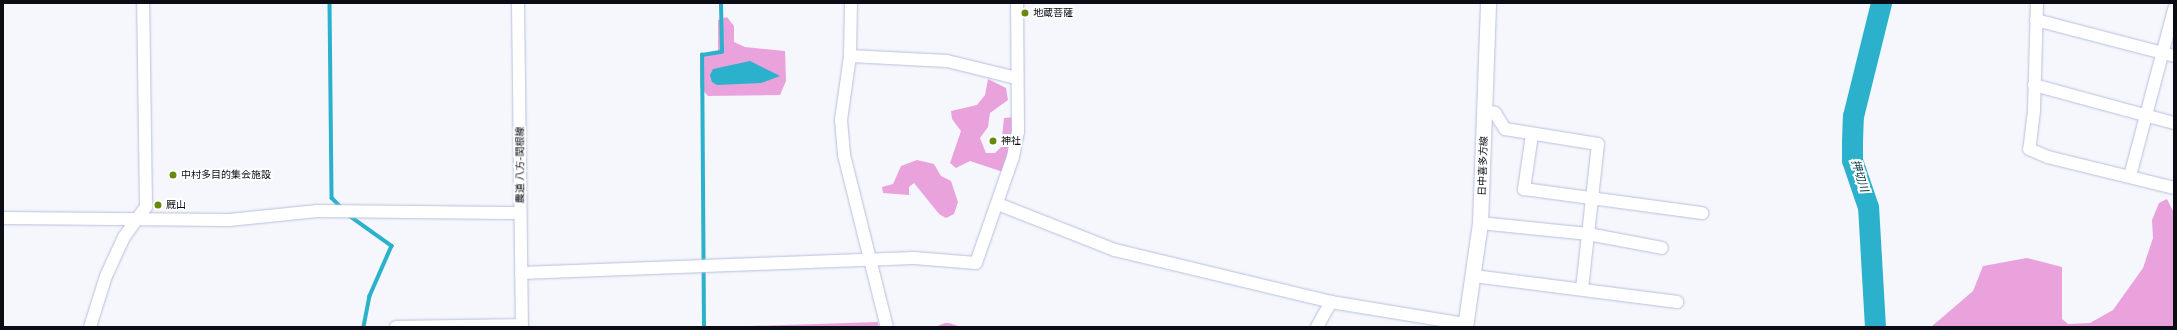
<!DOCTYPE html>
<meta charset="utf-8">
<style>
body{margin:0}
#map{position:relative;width:2177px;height:330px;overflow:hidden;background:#f5f7fd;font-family:Figtree,"Noto Sans JP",sans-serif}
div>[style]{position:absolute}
.forest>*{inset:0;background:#eaa2dd}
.water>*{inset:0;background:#2bb1cb}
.stream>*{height:3.5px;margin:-1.75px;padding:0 1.75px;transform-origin:1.75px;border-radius:1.75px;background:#2bb1cb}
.river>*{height:21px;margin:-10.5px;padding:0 10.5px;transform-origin:10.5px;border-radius:10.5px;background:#2bb1cb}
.roads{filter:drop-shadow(0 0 1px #b8bfdc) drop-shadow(0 0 1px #b8bfdc)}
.minor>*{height:12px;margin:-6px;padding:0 6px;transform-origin:6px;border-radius:6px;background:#fff}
.major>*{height:15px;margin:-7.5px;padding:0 7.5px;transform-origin:7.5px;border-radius:7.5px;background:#fff}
.dots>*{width:11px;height:11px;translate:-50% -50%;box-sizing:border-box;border:2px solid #fff;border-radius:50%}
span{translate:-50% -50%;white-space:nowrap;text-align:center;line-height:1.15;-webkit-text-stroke:4px #fff;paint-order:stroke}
.poi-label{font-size:10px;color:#0a0c16}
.left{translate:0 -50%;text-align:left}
.street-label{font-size:10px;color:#0a0c16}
.water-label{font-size:11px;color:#003944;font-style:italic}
.frame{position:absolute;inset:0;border:4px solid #0a0c16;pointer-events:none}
</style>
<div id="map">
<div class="forest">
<i style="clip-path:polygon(727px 17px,734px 26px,734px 42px,745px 47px,785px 51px,786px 81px,780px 95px,708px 96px,700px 87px,700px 55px,718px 51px,718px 20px)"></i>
<i style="clip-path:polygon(988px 79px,1006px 88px,1008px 100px,990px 113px,988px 127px,980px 138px,986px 153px,995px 153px,1001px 147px,1004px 118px,1015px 117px,1016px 128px,1003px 172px,970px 161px,956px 168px,950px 163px,961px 131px,952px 119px,951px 111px,977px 105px,985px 95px)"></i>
<i style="clip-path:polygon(917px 160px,934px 164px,941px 176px,951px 181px,958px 202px,954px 214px,946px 218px,939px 214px,914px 183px,909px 187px,909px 195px,883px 193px,882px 187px,893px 184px,901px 166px)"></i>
<i style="clip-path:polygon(2167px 199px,2174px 213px,2174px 327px,1931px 327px,1973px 291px,1983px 266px,2027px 258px,2062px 267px,2062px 319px,2068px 324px,2090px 323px,2113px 310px,2143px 268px,2153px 238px,2152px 220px,2159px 203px)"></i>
<i style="clip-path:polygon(878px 322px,879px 327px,718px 327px)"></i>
<i style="clip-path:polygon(949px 323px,961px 327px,935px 327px,945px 323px)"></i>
</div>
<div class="water">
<i style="clip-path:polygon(750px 61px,780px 76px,761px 83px,717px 85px,712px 82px,710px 75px,713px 69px)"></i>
</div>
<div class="stream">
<i style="left:330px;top:3px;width:195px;rotate:89.4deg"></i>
<i style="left:332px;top:198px;width:14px;rotate:45deg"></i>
<i style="left:347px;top:214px;width:55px;rotate:35.4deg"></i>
<i style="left:392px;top:246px;width:55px;rotate:113.7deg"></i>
<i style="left:370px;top:296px;width:32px;rotate:101deg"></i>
<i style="left:704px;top:327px;width:272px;rotate:-90.4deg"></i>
<i style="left:702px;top:55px;width:20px;rotate:-9deg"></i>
<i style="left:722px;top:52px;width:49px;rotate:-91.2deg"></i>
</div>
<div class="river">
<i style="left:1875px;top:327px;width:120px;rotate:-93.3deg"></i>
<i style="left:1868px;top:207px;width:50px;rotate:-108.8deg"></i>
<i style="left:1852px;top:160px;width:19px;rotate:-90deg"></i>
<i style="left:1852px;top:141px;width:25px;rotate:-88deg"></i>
<i style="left:1853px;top:116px;width:116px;rotate:-76.1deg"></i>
</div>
<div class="roads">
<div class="minor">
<i style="left:518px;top:3px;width:324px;rotate:89.3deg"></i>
<i style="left:851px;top:3px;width:53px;rotate:91.1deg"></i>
<i style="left:850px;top:56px;width:65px;rotate:98deg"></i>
<i style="left:841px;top:120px;width:35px;rotate:85deg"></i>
<i style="left:844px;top:155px;width:177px;rotate:76deg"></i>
<i style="left:2037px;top:3px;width:108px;rotate:91.6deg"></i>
<i style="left:2034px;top:111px;width:38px;rotate:97deg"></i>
<i style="left:2029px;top:149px;width:21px;rotate:23deg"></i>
<i style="left:2048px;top:157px;width:130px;rotate:13.8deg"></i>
<i style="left:2036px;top:20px;width:143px;rotate:14.6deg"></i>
<i style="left:850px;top:56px;width:97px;rotate:3deg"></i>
<i style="left:947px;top:61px;width:71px;rotate:13.8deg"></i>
<i style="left:2034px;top:85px;width:145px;rotate:15.2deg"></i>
<i style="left:1485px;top:111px;width:10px;rotate:11deg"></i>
<i style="left:1495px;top:113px;width:19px;rotate:58deg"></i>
<i style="left:1505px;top:129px;width:94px;rotate:9.2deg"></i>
<i style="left:1598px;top:144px;width:146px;rotate:96.3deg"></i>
<i style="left:1532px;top:135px;width:55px;rotate:98.4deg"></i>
<i style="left:1524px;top:189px;width:180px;rotate:7.7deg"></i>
<i style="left:2130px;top:176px;width:173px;rotate:-75.2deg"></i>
<i style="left:998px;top:204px;width:126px;rotate:21.5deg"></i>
<i style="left:1115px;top:250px;width:222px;rotate:13.5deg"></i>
<i style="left:1331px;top:302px;width:137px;rotate:9.3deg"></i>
<i style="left:3px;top:218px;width:226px;rotate:0.5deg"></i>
<i style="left:229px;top:220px;width:89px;rotate:-5.8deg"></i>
<i style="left:318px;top:211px;width:202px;rotate:0.6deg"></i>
<i style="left:1480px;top:223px;width:109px;rotate:5.8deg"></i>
<i style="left:1588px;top:234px;width:75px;rotate:10.7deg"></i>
<i style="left:521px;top:273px;width:393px;rotate:-2.2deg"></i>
<i style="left:914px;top:258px;width:62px;rotate:4.6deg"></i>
<i style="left:976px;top:263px;width:112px;rotate:-70.8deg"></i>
<i style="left:1013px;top:157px;width:25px;rotate:-79deg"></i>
<i style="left:1018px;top:132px;width:129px;rotate:-90.4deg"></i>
<i style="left:1474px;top:276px;width:205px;rotate:7.3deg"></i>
<i style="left:90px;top:327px;width:53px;rotate:-72.6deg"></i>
<i style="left:106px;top:276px;width:43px;rotate:-65.2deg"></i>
<i style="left:124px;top:237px;width:37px;rotate:-54deg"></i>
<i style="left:146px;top:207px;width:204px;rotate:-90.8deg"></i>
<i style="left:396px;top:327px;width:126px;rotate:-0.9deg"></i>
<i style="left:1317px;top:327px;width:29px;rotate:-61deg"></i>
</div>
<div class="major">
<i style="left:1465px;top:327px;width:105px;rotate:-81.8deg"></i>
<i style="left:1480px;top:223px;width:220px;rotate:-87.9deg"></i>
</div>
</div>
<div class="dots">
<i style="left:1025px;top:13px;background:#678a0d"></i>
<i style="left:993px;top:141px;background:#678a0d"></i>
<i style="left:173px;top:175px;background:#678a0d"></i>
<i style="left:158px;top:205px;background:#678a0d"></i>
</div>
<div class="poi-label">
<span class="left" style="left:1033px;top:13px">地蔵菩薩</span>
<span class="left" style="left:1001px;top:141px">神社</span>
<span class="left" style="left:181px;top:175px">中村多目的集会施設</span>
<span class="left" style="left:166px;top:205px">厩山</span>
</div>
<div class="street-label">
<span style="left:520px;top:165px;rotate:-90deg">農道 八方-関根線</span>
<span style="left:1483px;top:166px;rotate:-88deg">日中喜多方線</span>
</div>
<div class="water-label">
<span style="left:1859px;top:176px;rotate:73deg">押切川</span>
</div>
<div class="frame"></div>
</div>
